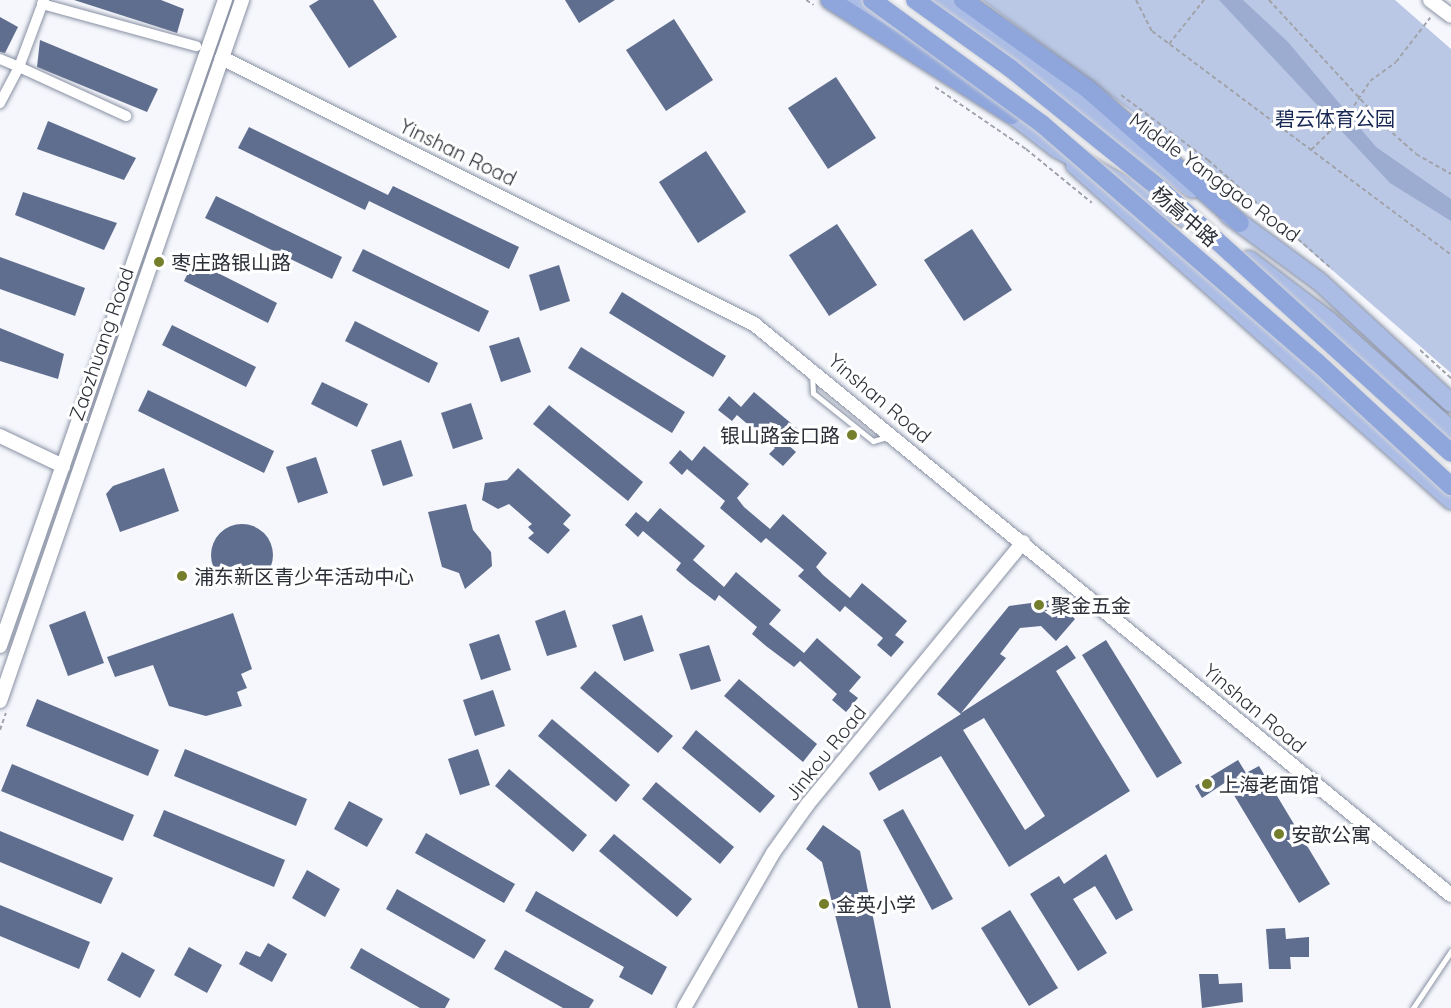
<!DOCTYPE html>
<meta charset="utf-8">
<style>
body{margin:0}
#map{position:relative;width:1451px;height:1008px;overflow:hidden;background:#f5f7fc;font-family:Quicksand,"Noto Sans SC",sans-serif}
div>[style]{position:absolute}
.green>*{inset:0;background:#bbc8e5}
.water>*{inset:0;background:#9cacd0}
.building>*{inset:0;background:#5f6d8e}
.round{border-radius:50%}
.path>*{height:2px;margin-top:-1px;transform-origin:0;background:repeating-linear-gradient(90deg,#a0a3a9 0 4.5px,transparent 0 7.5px)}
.roads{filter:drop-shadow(0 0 2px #8890a3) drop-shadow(0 0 2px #8890a3)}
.service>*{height:5px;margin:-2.5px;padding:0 2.5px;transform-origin:2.5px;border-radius:2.5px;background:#fff}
.minor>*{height:10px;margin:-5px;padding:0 5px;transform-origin:5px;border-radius:5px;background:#fff}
.tertiary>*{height:14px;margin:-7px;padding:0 7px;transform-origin:7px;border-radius:7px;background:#fff}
.primary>*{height:18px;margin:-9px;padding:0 9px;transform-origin:9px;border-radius:9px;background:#abbce5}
.trunk>*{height:18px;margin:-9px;padding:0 9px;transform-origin:9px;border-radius:9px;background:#8fa6dc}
.bridges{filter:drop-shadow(0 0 2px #d5d5d7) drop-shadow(0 0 2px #d5d5d7)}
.trunk-bridge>*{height:18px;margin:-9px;padding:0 9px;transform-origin:9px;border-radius:9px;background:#8fa6dc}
.dots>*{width:16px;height:16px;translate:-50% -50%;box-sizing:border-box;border:3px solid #fff;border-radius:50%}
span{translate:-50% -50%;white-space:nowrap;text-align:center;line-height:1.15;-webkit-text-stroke:6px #fff;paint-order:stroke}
.park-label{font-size:20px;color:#182956}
.street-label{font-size:20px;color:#2b2f37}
.poi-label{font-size:20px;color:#2b2f37}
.left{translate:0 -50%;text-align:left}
.right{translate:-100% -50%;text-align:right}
</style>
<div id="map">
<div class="green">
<i style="clip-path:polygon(982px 0,1395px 0,1451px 49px,1451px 373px,1256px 204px)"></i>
</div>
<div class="water">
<i style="clip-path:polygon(1219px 0,1243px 0,1288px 42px,1376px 147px,1451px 199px,1451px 221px,1390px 183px)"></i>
</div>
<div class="building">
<i style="clip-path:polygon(74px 0,161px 0,184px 9px,177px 33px)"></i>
<i style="clip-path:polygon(319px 0,373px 0,397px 37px,349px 68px,309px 6px)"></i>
<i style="clip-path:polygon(565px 0,615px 0,579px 23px)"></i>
<i style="clip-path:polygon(0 17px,18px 27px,5px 53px,0 52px)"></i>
<i style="clip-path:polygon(674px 19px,713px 80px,666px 111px,626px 50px)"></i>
<i style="clip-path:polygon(40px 40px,158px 89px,147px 112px,37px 67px)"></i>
<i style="clip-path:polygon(836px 77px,876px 138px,828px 169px,788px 108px)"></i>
<i style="clip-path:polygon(48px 121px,136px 158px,124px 180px,37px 149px)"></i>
<i style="clip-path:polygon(249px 127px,388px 195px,393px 186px,519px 247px,509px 269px,369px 201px,365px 210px,238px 148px)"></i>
<i style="clip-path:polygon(706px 151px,746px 212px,698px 243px,659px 182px)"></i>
<i style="clip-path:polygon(23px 192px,117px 223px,104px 250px,15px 215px)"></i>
<i style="clip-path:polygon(216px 196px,342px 257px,332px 279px,205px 218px)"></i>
<i style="clip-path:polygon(837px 224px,877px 285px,829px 316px,789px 255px)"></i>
<i style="clip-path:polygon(972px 229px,1012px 290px,964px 321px,924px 260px)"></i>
<i style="clip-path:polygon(363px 249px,489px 311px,479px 332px,352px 271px)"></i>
<i style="clip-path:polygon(0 257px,85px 288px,75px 316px,0 289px)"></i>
<i style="clip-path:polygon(194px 261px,277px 303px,268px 323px,184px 281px)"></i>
<i style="clip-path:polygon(559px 265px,570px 301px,540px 311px,529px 275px)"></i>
<i style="clip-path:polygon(622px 292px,726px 356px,713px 377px,609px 313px)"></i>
<i style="clip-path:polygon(355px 321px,438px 363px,429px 383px,345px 341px)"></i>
<i style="clip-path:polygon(172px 325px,256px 367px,246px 387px,162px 345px)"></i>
<i style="clip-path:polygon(0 328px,64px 354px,58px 379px,0 361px)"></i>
<i style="clip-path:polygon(519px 337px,531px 372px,501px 382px,489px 346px)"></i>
<i style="clip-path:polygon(581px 347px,685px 412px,672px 433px,568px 368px)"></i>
<i style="clip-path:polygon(322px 382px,368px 404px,357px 427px,311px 404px)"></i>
<i style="clip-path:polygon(148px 390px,274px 451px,264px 473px,138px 411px)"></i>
<i style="clip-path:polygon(754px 392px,799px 430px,787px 444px,796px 452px,783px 466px,769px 454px,775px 448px,737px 415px,732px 421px,718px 410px,729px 396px,741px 407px)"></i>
<i style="clip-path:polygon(471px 403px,483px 439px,453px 449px,441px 413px)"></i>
<i style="clip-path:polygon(549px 405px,643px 482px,628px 501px,533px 424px)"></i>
<i style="clip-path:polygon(401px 440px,413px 476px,383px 486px,371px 450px)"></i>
<i style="clip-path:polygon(704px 446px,749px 484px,737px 498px,744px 507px,770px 529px,783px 514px,827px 553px,816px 567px,823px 575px,850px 598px,862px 583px,907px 621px,895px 635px,904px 642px,891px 657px,877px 645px,883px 638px,845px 606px,840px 612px,798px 576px,804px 570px,766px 538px,761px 543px,720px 508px,725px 501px,687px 469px,682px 475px,669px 463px,680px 450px,692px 461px)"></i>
<i style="clip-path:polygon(316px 457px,328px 493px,298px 503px,286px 467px)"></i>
<i style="clip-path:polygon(164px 468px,179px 511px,120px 532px,106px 494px,113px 486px)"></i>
<i style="clip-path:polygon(518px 468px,571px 515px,563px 524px,570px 530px,548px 554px,528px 538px,534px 533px,528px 527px,532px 524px,509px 504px,498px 509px,482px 500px,485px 483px,507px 480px)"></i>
<i style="clip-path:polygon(466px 504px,473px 530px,491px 552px,492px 566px,465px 589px,459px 573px,442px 567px,428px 512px)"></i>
<i style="clip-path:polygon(660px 508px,705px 546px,693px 560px,724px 587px,736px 572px,781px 610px,769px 624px,792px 643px,804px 653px,817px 638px,861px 677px,849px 691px,858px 698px,846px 712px,832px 700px,837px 694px,800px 661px,794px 667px,766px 646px,752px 634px,757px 627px,719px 595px,715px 601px,690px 582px,676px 570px,681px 563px,643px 531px,638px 537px,625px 525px,636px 512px,648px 522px)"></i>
<i class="round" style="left:211px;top:524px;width:62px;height:62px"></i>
<i style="clip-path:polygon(evenodd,1054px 600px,1075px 619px,1056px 641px,1041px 626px,1020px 628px,1000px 654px,1006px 658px,961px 713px,1067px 645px,1076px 658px,1056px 671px,1130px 791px,1009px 867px,941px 756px,879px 791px,869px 773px,961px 714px,937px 694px,1009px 606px,1054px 600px,984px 718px,1045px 816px,1025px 830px,963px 730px,984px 718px)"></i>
<i style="clip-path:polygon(565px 610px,577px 647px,547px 656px,535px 621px)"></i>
<i style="clip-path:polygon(85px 611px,104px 663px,68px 676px,49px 625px)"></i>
<i style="clip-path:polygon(233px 613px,252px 669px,241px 674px,247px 688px,237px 692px,242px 706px,206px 716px,169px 706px,153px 665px,115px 677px,107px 657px)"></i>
<i style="clip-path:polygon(642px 615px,654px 651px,624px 661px,612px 625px)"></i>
<i style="clip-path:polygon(499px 634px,511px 670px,481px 680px,469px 644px)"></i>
<i style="clip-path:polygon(1106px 640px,1182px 763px,1157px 778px,1082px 655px)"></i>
<i style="clip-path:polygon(709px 645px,721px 681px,691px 690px,679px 654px)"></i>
<i style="clip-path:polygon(595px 671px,673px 736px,658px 753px,580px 688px)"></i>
<i style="clip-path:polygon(739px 679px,817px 744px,803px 762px,724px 696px)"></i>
<i style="clip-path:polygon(493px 690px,505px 726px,475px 736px,463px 700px)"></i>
<i style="clip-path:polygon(37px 699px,159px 750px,148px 776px,26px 726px)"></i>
<i style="clip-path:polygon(552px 719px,630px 785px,616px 802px,538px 736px)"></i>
<i style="clip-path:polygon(696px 730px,775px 796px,760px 813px,682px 748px)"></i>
<i style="clip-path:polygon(185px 749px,307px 799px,296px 826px,174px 776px)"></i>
<i style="clip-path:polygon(478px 749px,490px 785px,460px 795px,448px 759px)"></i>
<i style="clip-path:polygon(1238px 760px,1246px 773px,1259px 766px,1330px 884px,1299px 903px,1226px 782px,1202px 798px,1195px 786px)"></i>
<i style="clip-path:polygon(12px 764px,134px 815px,123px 841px,1px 791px)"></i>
<i style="clip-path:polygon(509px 769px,587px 835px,573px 852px,495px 786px)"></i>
<i style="clip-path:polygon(656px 782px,734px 847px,720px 864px,642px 799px)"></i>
<i style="clip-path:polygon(349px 801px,383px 819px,367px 847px,334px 829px)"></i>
<i style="clip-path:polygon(903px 809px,953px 899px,932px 910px,883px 820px)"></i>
<i style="clip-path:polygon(164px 810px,285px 860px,274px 887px,153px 836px)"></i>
<i style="clip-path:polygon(823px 825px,860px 851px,891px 1008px,858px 1008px,822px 862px,806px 849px)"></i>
<i style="clip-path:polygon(0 831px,113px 878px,101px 904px,0 862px)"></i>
<i style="clip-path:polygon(426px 833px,515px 884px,504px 903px,415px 853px)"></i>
<i style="clip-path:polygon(614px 834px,692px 899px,677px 917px,599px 851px)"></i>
<i style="clip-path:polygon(1106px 854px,1133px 910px,1116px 920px,1095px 886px,1073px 899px,1107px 953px,1078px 971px,1030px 894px,1059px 876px,1064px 884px)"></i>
<i style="clip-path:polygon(307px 870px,340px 889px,325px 917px,292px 898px)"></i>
<i style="clip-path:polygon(397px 889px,486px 940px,474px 959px,386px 909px)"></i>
<i style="clip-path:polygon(536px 891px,667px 967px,652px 995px,619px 977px,624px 967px,525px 911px)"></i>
<i style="clip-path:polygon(0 905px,90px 942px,79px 969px,0 936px)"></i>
<i style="clip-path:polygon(1010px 910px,1058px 988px,1029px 1006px,981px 928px)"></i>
<i style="clip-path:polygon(1285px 928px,1286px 939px,1309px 937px,1309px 957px,1290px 957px,1291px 969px,1269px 969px,1266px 929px)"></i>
<i style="clip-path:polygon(268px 943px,287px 954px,272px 982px,239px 964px,246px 951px,260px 957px)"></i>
<i style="clip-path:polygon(189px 947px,222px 965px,207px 993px,174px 975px)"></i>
<i style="clip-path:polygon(361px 948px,450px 999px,445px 1008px,420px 1008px,350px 968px)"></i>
<i style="clip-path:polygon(505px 950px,594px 1000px,589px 1008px,563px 1008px,494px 969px)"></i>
<i style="clip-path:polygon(122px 952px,155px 970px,140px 998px,107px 980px)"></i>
<i style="clip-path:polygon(1199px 974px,1218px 974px,1219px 984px,1242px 983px,1243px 1002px,1202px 1008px)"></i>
</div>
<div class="path">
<i style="left:806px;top:0;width:9px;rotate:32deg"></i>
<i style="left:1136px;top:0;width:35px;rotate:63deg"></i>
<i style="left:1152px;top:31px;width:374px;rotate:36.8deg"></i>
<i style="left:1269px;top:0;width:174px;rotate:47.3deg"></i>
<i style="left:1387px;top:128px;width:39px;rotate:42deg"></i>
<i style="left:1416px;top:154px;width:40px;rotate:29.7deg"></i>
<i style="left:1169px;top:44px;width:56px;rotate:-51.5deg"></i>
<i style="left:935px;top:87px;width:110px;rotate:34.3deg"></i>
<i style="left:1026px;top:149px;width:85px;rotate:39.3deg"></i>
<i style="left:1121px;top:95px;width:109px;rotate:36.8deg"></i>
<i style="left:1208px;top:160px;width:165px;rotate:41.3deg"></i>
<i style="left:1311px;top:150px;width:54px;rotate:-44.3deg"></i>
<i style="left:1350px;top:112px;width:37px;rotate:-57deg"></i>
<i style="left:1370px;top:81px;width:32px;rotate:-36deg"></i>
<i style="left:1396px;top:62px;width:56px;rotate:-52.3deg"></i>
<i style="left:1420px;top:350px;width:42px;rotate:42.1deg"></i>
<i style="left:0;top:730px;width:18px;rotate:-71deg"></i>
</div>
<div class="roads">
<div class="service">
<i style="left:812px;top:374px;width:19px;rotate:87deg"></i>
<i style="left:813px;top:393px;width:77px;rotate:38.7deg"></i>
<i style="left:873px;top:441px;width:15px;rotate:-16deg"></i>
<i style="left:1413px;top:1008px;width:69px;rotate:-56.3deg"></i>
</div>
<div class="minor">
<i style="left:44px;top:0;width:72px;rotate:110.5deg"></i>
<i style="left:19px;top:67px;width:118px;rotate:24.6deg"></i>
<i style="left:44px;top:0;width:4px;rotate:117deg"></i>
<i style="left:42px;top:4px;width:160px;rotate:15.3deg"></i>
<i style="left:0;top:59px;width:21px;rotate:23deg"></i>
<i style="left:19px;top:67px;width:41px;rotate:117.8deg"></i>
</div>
<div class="tertiary">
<i style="left:1430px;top:0;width:26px;rotate:37deg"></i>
<i style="left:222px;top:58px;width:595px;rotate:26.57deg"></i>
<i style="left:754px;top:324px;width:901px;rotate:39.33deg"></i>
<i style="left:0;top:436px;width:70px;rotate:25.5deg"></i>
<i style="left:0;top:646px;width:684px;rotate:-70.8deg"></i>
<i style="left:0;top:701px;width:742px;rotate:-70.95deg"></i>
<i style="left:684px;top:1008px;width:179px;rotate:-60.1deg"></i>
<i style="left:773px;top:853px;width:60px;rotate:-54.5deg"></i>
<i style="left:808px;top:804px;width:339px;rotate:-50.6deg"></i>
</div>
<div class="primary">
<i style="left:852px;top:0;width:79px;rotate:33.7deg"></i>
<i style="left:942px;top:0;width:313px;rotate:37.1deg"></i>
<i style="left:1000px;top:105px;width:71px;rotate:37.5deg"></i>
<i style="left:1056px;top:148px;width:148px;rotate:28.6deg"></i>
<i style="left:1075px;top:165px;width:504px;rotate:41.7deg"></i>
<i style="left:1229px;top:215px;width:113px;rotate:36.4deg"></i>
<i style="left:1320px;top:282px;width:178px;rotate:42.7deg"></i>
<i style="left:1249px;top:260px;width:101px;rotate:37.3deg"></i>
<i style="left:1329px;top:321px;width:164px;rotate:41.8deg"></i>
</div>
<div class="trunk">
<i style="left:830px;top:0;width:215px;rotate:32.3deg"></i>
<i style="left:963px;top:0;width:155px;rotate:35.5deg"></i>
<i style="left:1089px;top:90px;width:201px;rotate:41.4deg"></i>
</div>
</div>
<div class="bridges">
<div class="trunk-bridge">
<i style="left:872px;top:0;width:210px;rotate:36.1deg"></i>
<i style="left:1042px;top:124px;width:364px;rotate:40.9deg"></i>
<i style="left:1317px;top:362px;width:183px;rotate:42.8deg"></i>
<i style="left:915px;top:0;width:117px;rotate:35.6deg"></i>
<i style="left:1010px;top:68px;width:194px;rotate:38.9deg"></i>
<i style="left:1161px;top:190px;width:391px;rotate:42.2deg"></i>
</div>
</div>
<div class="dots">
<i style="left:159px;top:262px;background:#747e2b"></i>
<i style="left:852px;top:435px;background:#747e2b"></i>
<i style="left:182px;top:576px;background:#747e2b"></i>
<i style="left:1039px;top:605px;background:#747e2b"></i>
<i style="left:1207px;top:784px;background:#747e2b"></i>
<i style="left:1279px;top:834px;background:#747e2b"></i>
<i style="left:824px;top:904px;background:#747e2b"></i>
</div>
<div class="park-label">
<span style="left:1335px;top:118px">碧云体育公园</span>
</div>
<div class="street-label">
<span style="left:458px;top:152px;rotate:26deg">Yinshan Road</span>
<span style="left:1215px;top:177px;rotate:36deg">Middle Yanggao Road</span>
<span style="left:1185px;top:216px;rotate:41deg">杨高中路</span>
<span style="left:101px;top:344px;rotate:-71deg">Zaozhuang Road</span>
<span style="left:880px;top:398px;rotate:40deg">Yinshan Road</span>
<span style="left:1255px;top:708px;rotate:40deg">Yinshan Road</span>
<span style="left:825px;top:753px;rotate:-51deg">Jinkou Road</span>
</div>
<div class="poi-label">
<span class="left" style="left:171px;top:262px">枣庄路银山路</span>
<span class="right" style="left:840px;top:435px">银山路金口路</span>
<span class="left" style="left:194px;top:576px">浦东新区青少年活动中心</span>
<span class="left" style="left:1051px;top:605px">聚金五金</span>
<span class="left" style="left:1219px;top:784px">上海老面馆</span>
<span class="left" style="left:1291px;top:834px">安歆公寓</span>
<span class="left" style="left:836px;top:904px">金英小学</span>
</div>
</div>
